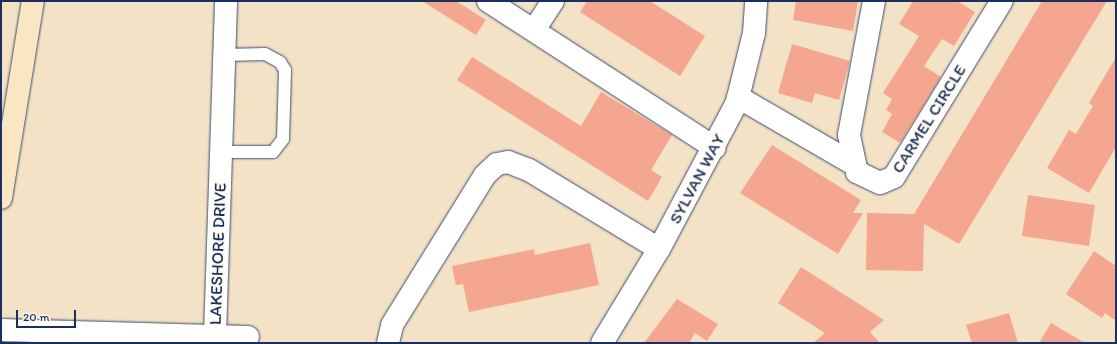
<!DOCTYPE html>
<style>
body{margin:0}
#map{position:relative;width:1117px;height:344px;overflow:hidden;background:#f3e2c6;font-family:Itim,sans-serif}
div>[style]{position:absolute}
.building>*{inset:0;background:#f5a691}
.roads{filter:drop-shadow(0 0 1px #3b4a6e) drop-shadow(0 0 1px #3b4a6e)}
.lane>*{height:12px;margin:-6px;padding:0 6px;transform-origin:6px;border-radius:6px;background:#fff}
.street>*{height:22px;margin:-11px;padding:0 11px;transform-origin:11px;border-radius:11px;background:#fff}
.secondary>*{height:22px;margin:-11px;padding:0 11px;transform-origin:11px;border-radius:11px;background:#fbe6c3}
span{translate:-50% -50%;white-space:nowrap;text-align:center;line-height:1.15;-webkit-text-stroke:3px #fbf7ec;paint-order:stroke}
.street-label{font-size:17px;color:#1b2f5e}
.frame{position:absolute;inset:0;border:2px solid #1b2f5e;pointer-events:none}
.scale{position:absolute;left:16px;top:310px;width:60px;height:18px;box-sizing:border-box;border:2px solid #1b2f5e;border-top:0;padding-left:5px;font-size:12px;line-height:14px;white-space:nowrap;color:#1b2f5e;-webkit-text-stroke:3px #fbf7ec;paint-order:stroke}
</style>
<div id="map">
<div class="building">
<i style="clip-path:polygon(422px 1px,456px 1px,486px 20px,476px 35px)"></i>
<i style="clip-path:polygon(587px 1px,650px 1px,705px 36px,680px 76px,580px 12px)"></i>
<i style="clip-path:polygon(796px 1px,858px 1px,853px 31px,793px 20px)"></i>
<i style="clip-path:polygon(913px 1px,957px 1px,975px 12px,954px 46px,942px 39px,924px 66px,941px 77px,900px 143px,882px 132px,892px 114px,886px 110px,892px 99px,883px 93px,919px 36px,899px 24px)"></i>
<i style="clip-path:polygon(1042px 1px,1107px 1px,959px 244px,924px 224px,923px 271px,866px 270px,867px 213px,914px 214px)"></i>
<i style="clip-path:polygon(792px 44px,850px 61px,839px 100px,815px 93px,812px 103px,778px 93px)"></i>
<i style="clip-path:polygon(472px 57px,581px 126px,601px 92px,672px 135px,651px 170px,662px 177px,648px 201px,457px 80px)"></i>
<i style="clip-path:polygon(1116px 57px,1116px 147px,1089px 193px,1047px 168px,1069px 130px,1076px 134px,1093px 106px,1089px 103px)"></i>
<i style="clip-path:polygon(772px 145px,861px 200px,853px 213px,863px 213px,838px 254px,740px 193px)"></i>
<i style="clip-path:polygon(1028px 195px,1095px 205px,1089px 246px,1022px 236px)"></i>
<i style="clip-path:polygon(590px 243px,599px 285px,469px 312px,463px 284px,456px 285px,452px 266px,534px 249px,535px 255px)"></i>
<i style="clip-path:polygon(1094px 251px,1116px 266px,1116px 321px,1105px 313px,1102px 318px,1066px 294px)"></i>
<i style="clip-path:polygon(801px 267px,884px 320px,870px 332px,880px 343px,813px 343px,825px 333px,778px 303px)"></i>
<i style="clip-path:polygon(677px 299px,718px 324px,707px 341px,695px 333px,689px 343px,644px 343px)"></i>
<i style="clip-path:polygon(1009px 313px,1018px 343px,972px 343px,966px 325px)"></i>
<i style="clip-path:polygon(1051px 323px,1085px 343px,1039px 343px)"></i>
</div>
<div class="roads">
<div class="lane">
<i style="left:222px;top:152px;width:51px"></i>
<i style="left:273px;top:152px;width:16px;rotate:-52deg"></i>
<i style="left:283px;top:139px;width:69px;rotate:-88.3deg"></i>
<i style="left:285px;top:70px;width:9px;rotate:-122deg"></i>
<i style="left:280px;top:62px;width:17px;rotate:-152deg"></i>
<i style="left:265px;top:54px;width:40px;rotate:178.6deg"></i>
</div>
<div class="street">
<i style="left:488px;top:1px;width:270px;rotate:32.9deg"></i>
<i style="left:874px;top:1px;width:136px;rotate:100.6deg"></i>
<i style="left:849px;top:135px;width:38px;rotate:78deg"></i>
<i style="left:857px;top:172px;width:25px;rotate:26deg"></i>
<i style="left:880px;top:183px;width:15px;rotate:-23deg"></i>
<i style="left:894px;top:177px;width:206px;rotate:-58.5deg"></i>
<i style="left:534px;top:30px;width:35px;rotate:-57deg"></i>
<i style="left:738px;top:97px;width:132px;rotate:30.1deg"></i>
<i style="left:1px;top:330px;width:247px;rotate:1.6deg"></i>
<i style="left:215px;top:335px;width:334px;rotate:-88.1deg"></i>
<i style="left:388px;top:343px;width:18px;rotate:-77deg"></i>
<i style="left:392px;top:325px;width:176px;rotate:-58.2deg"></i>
<i style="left:485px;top:175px;width:16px;rotate:-43deg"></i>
<i style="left:497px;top:164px;width:11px;rotate:-10deg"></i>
<i style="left:508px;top:162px;width:22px;rotate:21deg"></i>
<i style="left:529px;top:170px;width:152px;rotate:31.3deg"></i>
<i style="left:602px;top:343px;width:110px;rotate:-58.8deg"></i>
<i style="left:659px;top:249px;width:166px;rotate:-62deg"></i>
<i style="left:737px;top:102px;width:71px;rotate:-76.2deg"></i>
<i style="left:754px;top:33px;width:32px;rotate:-86deg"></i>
</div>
<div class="secondary">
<i style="left:1px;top:198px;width:200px;rotate:-80.8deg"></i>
</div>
</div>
<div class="street-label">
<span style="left:929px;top:119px;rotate:-58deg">CARMEL CIRCLE</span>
<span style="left:697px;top:179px;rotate:-62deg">SYLVAN WAY</span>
<span style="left:218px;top:254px;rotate:-88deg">LAKESHORE DRIVE</span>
</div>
<div class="frame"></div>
<div class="scale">20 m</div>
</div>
